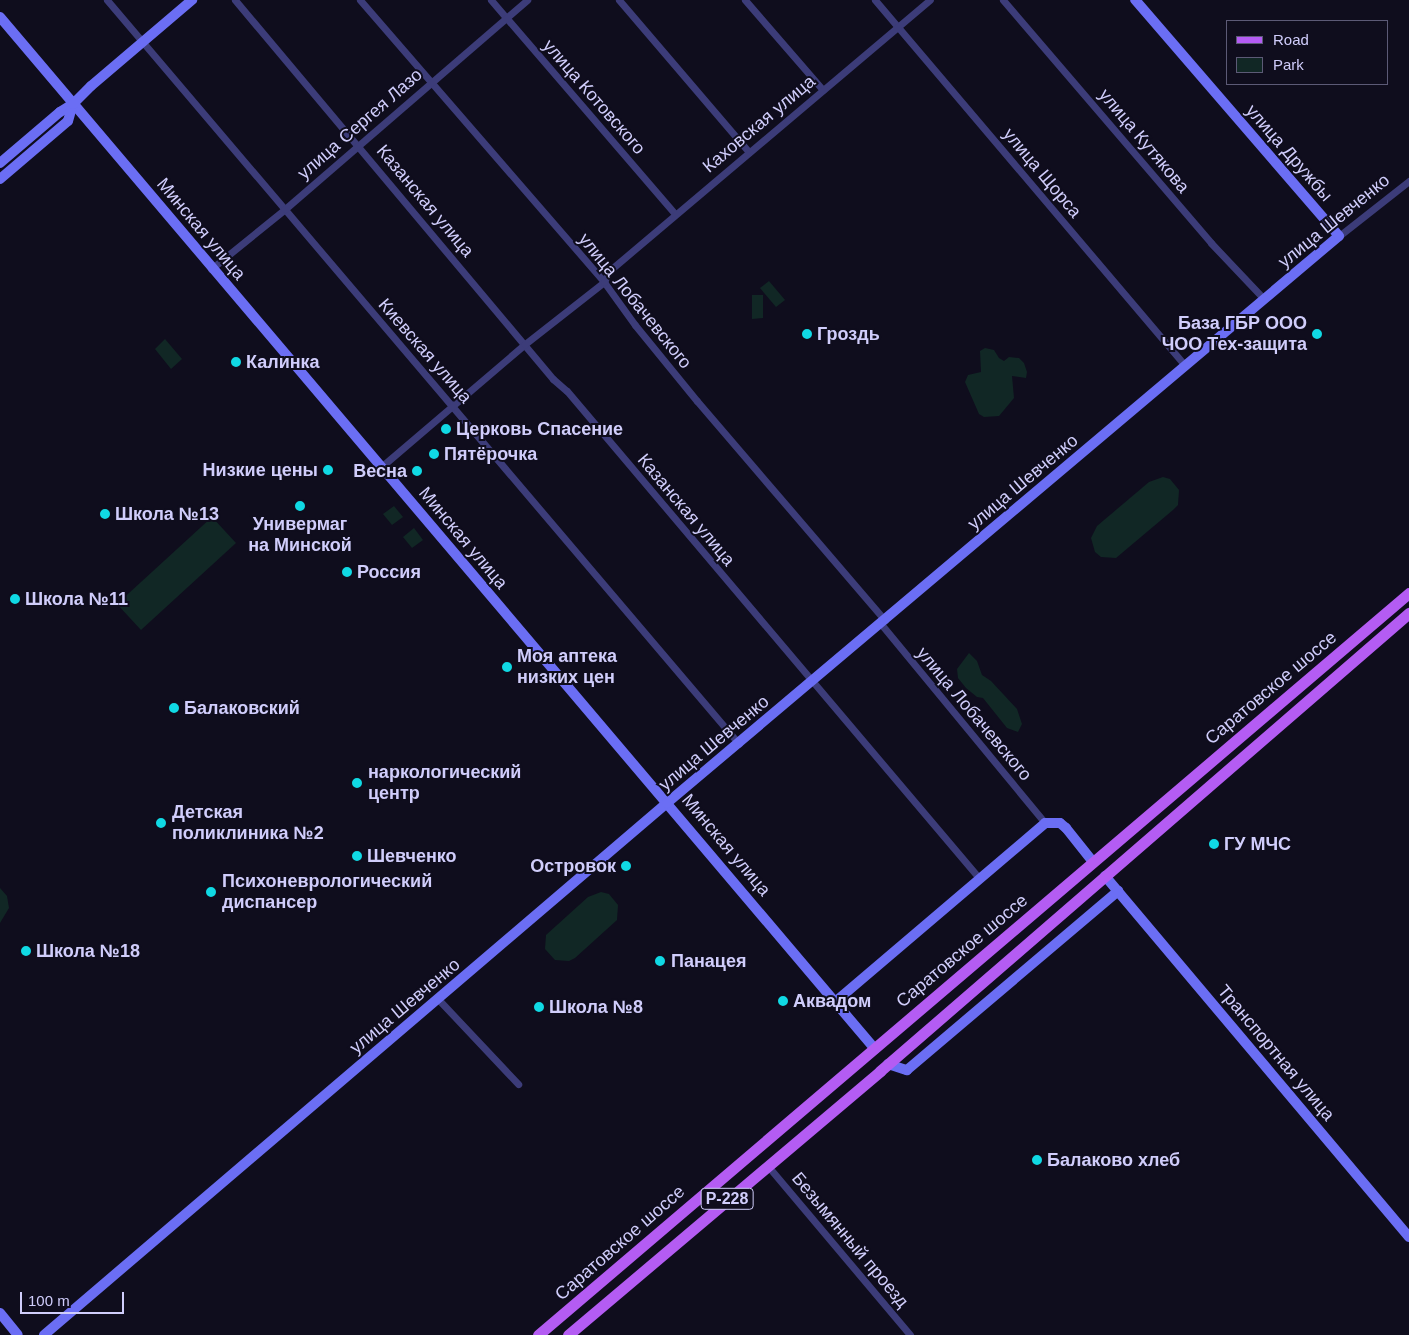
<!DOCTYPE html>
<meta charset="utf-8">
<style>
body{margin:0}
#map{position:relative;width:1409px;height:1335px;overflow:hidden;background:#0f0d1d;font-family:Helvetica,sans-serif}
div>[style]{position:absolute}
.green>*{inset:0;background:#112725}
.street>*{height:7px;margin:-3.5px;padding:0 3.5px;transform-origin:3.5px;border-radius:3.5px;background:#3c3c79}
.secondary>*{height:10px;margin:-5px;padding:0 5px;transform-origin:5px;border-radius:5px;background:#6b6ef4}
.primary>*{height:11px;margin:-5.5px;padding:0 5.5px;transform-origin:5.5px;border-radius:5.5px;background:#b45cf3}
.dots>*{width:14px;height:14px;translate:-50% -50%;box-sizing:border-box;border:2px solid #0f0d1d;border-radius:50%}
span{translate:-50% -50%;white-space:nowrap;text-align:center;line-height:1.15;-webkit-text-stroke:4px #0f0d1d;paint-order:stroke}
.shield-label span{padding:1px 4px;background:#0f0d1d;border:1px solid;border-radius:4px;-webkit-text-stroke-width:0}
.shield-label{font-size:16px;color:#d0cdfb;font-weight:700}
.street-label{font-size:18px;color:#d0cdfb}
.poi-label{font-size:18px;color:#d0cdfb;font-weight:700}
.right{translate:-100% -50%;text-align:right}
.left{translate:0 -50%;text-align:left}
.legend{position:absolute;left:1226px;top:20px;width:162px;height:65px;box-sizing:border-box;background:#0f0d1d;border:1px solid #5c5a76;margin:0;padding:6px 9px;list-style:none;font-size:15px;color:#d0cdfb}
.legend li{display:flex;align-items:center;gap:10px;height:25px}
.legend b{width:25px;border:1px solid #5c5a76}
.scale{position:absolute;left:20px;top:1292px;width:104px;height:22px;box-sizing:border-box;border:2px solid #d0cdfb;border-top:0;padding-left:6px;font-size:15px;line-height:18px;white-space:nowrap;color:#d0cdfb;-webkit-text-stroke:4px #0f0d1d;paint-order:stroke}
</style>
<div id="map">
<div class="green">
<i style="clip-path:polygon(769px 281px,785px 300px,776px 307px,760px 288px)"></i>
<i style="clip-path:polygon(752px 295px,763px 295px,763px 318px,752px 319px)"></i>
<i style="clip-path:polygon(165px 339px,182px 359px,171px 369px,155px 349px)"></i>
<i style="clip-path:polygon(985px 348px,994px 350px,999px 358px,1004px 361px,1009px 357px,1019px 358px,1024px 363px,1027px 372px,1026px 378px,1012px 376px,1014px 398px,999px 416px,984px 417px,979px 414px,965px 382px,968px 375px,981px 372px,980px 351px)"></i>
<i style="clip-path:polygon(1163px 477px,1170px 479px,1179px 490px,1178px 505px,1173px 510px,1116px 558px,1101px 557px,1095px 552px,1091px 538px,1097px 526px,1149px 482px)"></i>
<i style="clip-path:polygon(394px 506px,403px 517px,392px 525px,383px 514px)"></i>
<i style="clip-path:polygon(212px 517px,236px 543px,141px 630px,117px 604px)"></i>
<i style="clip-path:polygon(414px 528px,423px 540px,412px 548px,403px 537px)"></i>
<i style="clip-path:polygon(969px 653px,977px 661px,982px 675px,991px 681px,1017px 709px,1022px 724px,1018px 732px,1007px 728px,983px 698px,977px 697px,966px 688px,958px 678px,957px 669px)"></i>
<i style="clip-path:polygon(0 888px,7px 896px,9px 908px,0 923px)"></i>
<i style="clip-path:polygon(601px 892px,609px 894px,618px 905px,617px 920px,575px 958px,569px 961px,555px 960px,545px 949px,546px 935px,588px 897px)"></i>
</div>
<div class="street">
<i style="left:107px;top:0;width:976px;rotate:49.65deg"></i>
<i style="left:235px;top:0;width:495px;rotate:50deg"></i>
<i style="left:553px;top:379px;width:18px;rotate:41deg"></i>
<i style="left:567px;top:391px;width:638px;rotate:49.77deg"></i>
<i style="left:360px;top:0;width:373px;rotate:49.1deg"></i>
<i style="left:604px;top:282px;width:53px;rotate:54.2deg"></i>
<i style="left:635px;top:325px;width:98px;rotate:50.8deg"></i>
<i style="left:697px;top:401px;width:289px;rotate:49.4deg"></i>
<i style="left:491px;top:0;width:282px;rotate:49.3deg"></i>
<i style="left:619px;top:0;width:200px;rotate:49.5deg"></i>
<i style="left:745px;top:0;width:119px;rotate:49.1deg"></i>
<i style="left:875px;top:0;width:479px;rotate:49.7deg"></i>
<i style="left:1003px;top:0;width:320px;rotate:49.4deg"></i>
<i style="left:1211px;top:243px;width:77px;rotate:46.6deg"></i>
<i style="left:1339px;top:236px;width:89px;rotate:-38.2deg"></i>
<i style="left:211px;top:269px;width:95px;rotate:-39deg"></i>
<i style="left:285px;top:209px;width:320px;rotate:-40.8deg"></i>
<i style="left:381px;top:467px;width:189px;rotate:-40.5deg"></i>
<i style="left:525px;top:344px;width:100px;rotate:-38.1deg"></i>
<i style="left:604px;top:282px;width:12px;rotate:-66deg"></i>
<i style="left:609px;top:271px;width:420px;rotate:-40.2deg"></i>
<i style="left:881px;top:624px;width:258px;rotate:50.5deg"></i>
<i style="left:438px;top:999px;width:117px;rotate:46.7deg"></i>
<i style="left:767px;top:1165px;width:222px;rotate:49.9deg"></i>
</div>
<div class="secondary">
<i style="left:0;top:17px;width:1353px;rotate:49.71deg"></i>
<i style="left:0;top:163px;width:79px;rotate:-40.4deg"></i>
<i style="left:60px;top:112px;width:15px;rotate:-32deg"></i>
<i style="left:0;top:179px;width:89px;rotate:-40.5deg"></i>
<i style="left:68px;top:121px;width:18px;rotate:-74deg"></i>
<i style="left:73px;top:104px;width:25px;rotate:-45deg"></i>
<i style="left:91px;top:86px;width:133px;rotate:-40.4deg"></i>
<i style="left:1105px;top:876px;width:472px;rotate:49.9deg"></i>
<i style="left:835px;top:1002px;width:276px;rotate:-40.4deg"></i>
<i style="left:1045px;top:823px;width:15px"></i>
<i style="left:1060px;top:823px;width:8px;rotate:40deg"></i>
<i style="left:1066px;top:828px;width:43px;rotate:51.5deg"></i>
<i style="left:888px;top:1064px;width:20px;rotate:18deg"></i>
<i style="left:907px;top:1070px;width:277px;rotate:-40.3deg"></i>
<i style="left:0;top:1313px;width:28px;rotate:51deg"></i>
<i style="left:44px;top:1335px;width:819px;rotate:-40.5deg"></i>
<i style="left:667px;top:803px;width:879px;rotate:-40.16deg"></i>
<i style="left:1339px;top:236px;width:312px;rotate:-130.8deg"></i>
</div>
<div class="primary">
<i style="left:538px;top:1335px;width:1144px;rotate:-40.43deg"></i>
<i style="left:568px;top:1335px;width:409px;rotate:-40.2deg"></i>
<i style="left:880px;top:1071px;width:700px;rotate:-40.89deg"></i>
</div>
<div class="dots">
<i style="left:807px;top:334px;background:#10d9e4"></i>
<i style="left:1317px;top:334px;background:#10d9e4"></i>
<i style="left:236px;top:362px;background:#10d9e4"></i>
<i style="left:446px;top:429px;background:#10d9e4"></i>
<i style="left:434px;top:454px;background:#10d9e4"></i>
<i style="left:328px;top:470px;background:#10d9e4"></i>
<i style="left:417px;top:471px;background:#10d9e4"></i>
<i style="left:300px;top:506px;background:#10d9e4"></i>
<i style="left:105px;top:514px;background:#10d9e4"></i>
<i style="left:347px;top:572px;background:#10d9e4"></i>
<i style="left:15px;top:599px;background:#10d9e4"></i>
<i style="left:507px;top:667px;background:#10d9e4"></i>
<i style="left:174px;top:708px;background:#10d9e4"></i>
<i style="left:357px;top:783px;background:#10d9e4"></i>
<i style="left:161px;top:823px;background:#10d9e4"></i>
<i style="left:1214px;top:844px;background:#10d9e4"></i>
<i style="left:357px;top:856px;background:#10d9e4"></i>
<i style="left:626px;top:866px;background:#10d9e4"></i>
<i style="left:211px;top:892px;background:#10d9e4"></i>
<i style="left:26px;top:951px;background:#10d9e4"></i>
<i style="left:660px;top:961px;background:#10d9e4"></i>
<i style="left:783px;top:1001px;background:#10d9e4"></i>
<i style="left:539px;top:1007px;background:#10d9e4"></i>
<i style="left:1037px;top:1160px;background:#10d9e4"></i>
</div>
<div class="shield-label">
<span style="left:727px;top:1199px">Р-228</span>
</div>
<div class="street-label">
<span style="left:594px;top:97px;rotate:49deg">улица Котовского</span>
<span style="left:360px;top:124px;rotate:-41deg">улица Сергея Лазо</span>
<span style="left:759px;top:124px;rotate:-40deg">Каховская улица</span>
<span style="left:1144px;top:141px;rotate:50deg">улица Кутякова</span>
<span style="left:1289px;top:153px;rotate:49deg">улица Дружбы</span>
<span style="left:1042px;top:173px;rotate:50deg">улица Щорса</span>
<span style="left:425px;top:201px;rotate:50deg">Казанская улица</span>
<span style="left:1334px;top:221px;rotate:-39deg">улица Шевченко</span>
<span style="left:201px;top:229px;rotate:50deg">Минская улица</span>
<span style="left:635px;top:301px;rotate:51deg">улица Лобачевского</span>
<span style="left:425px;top:351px;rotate:49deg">Киевская улица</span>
<span style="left:1023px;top:482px;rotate:-40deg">улица Шевченко</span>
<span style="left:686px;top:510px;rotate:50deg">Казанская улица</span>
<span style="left:463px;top:538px;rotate:50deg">Минская улица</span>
<span style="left:1271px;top:688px;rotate:-40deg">Саратовское шоссе</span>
<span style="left:974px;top:714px;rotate:50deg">улица Лобачевского</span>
<span style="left:714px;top:743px;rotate:-40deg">улица Шевченко</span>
<span style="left:726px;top:845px;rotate:50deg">Минская улица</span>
<span style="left:962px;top:951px;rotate:-40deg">Саратовское шоссе</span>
<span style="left:405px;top:1006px;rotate:-40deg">улица Шевченко</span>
<span style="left:1276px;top:1053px;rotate:50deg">Транспортная улица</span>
<span style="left:850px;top:1240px;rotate:50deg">Безымянный проезд</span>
<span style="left:620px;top:1243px;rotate:-41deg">Саратовское шоссе</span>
</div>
<div class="poi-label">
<span class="right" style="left:1307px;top:334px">База ГБР ООО<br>ЧОО Тех-защита</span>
<span class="left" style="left:817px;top:334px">Гроздь</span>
<span class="left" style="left:246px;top:362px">Калинка</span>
<span class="left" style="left:456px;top:429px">Церковь Спасение</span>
<span class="left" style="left:444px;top:454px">Пятёрочка</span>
<span class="right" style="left:318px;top:470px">Низкие цены</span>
<span class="right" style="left:407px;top:471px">Весна</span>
<span class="left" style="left:115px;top:514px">Школа №13</span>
<span style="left:300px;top:535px">Универмаг<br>на Минской</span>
<span class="left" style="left:357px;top:572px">Россия</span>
<span class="left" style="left:25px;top:599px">Школа №11</span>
<span class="left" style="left:517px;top:667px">Моя аптека<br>низких цен</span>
<span class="left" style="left:184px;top:708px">Балаковский</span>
<span class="left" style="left:368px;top:783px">наркологический<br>центр</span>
<span class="left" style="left:172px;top:823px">Детская<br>поликлиника №2</span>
<span class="left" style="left:1224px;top:844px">ГУ МЧС</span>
<span class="left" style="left:367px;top:856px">Шевченко</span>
<span class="right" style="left:616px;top:866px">Островок</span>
<span class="left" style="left:222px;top:892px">Психоневрологический<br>диспансер</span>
<span class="left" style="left:36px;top:951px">Школа №18</span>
<span class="left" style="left:671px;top:961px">Панацея</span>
<span class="left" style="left:793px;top:1001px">Аквадом</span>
<span class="left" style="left:549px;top:1007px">Школа №8</span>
<span class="left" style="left:1047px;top:1160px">Балаково хлеб</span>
</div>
<ul class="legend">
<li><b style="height:6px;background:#b45cf3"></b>Road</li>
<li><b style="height:14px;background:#112725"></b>Park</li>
</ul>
<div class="scale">100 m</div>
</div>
